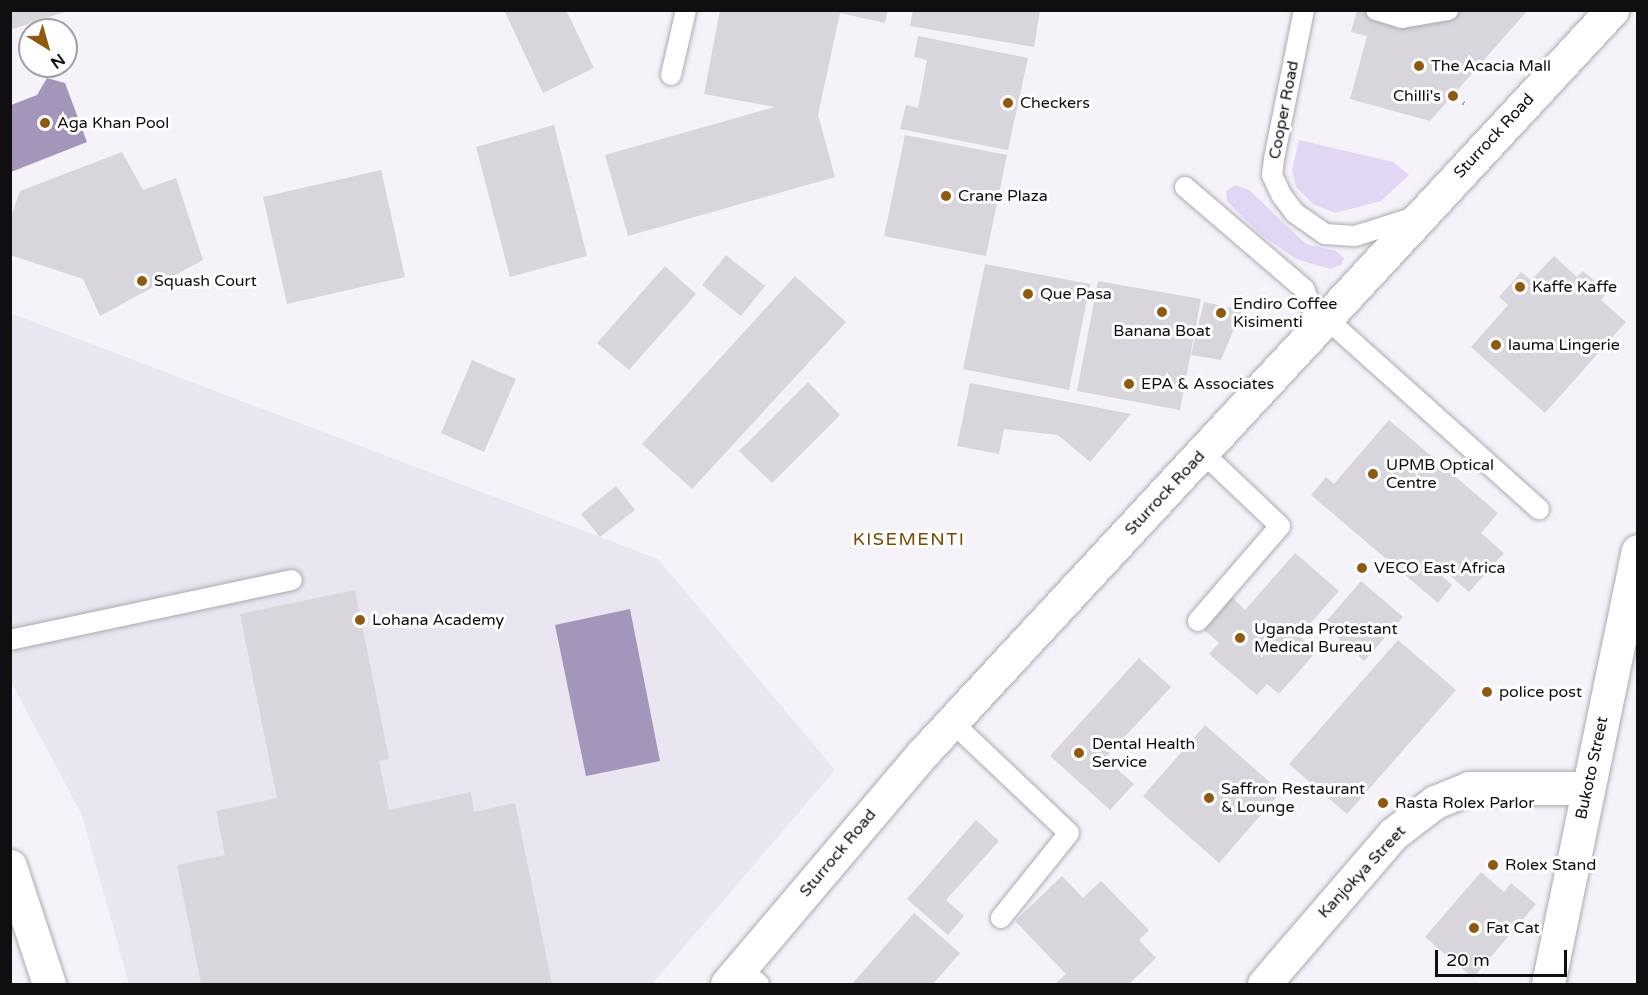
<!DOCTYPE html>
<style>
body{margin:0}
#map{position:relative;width:1648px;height:995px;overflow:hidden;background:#f5f3f9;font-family:"Varela Round",sans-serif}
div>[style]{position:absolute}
.built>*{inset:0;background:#e9e5f1}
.green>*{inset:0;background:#e1d7f4}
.water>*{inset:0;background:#a396ba}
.building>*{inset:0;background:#d8d6dc}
.path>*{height:4px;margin-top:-2px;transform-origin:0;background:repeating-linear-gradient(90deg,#a6a5a9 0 1.5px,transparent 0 6px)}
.roads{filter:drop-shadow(0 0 2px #acaab0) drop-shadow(0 0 2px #acaab0)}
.lane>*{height:20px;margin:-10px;padding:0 10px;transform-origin:10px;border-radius:10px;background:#fff}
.street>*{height:33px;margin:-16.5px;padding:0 16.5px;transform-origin:16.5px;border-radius:16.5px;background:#fff}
.secondary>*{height:33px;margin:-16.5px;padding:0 16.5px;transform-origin:16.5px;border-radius:16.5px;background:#fff}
.dots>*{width:16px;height:16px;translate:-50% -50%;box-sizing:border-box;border:3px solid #fff;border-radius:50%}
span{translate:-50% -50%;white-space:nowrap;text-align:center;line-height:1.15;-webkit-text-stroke:6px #fff;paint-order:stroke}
.poi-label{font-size:16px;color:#0f0f10}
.left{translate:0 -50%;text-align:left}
.right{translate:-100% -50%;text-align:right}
.street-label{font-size:16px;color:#0f0f10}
.neighbourhood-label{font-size:18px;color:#794800;letter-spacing:1.5px}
.frame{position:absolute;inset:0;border:12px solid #0f0f10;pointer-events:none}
.north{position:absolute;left:18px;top:18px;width:60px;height:60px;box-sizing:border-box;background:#fff;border:2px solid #9f9f9f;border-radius:50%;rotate:143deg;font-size:16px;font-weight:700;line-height:24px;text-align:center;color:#0f0f10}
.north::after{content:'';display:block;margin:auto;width:21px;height:27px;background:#905910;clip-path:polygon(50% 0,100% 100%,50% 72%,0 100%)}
.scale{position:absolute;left:1435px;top:950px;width:132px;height:27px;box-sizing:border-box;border:3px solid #0f0f10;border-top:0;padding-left:8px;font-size:18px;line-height:21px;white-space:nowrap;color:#0f0f10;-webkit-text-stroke:4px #fff;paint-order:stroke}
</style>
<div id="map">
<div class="built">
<i style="clip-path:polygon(10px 313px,658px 559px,835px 770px,652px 984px,129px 984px,82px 815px,11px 682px)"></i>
</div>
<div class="green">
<i style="clip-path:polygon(1299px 140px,1393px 162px,1409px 175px,1381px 201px,1335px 213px,1313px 204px,1296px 187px,1292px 170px)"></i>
<i style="clip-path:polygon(1235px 185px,1249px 190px,1306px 244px,1336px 251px,1344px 258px,1341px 265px,1330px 269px,1296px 259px,1259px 233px,1227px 201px,1226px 191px)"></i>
</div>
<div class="water">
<i style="clip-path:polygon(47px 78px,65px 83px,87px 142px,11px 172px,11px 105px,37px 95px)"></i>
<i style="clip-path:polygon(630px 609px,660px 761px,586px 776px,555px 625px)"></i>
</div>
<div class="building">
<i style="clip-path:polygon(10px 10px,67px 10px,67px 11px,10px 30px)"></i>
<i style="clip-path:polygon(504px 10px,566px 10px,594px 68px,543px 93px)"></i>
<i style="clip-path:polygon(720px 10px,888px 10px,885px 23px,840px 13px,818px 115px,835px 177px,628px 236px,605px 155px,775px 107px,704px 94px)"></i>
<i style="clip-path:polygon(913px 10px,1040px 10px,1034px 47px,910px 26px)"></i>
<i style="clip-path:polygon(1357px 10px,1528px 10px,1430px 121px,1350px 99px,1367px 36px,1351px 32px)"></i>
<i style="clip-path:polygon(918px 36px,1028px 58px,1008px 150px,900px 129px,906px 105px,918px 108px,927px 60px,914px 57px)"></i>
<i style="clip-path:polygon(554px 125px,587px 256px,510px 277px,476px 147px)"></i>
<i style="clip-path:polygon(905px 135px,1007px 155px,986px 256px,884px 236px)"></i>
<i style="clip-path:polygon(122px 152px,143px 190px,176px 178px,203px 260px,100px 316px,83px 279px,10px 255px,10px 219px,20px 191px)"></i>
<i style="clip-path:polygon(381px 170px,405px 277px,287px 304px,263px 197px)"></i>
<i style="clip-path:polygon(726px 255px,765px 286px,741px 316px,702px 285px)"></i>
<i style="clip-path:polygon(1554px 256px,1577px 277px,1583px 271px,1607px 292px,1601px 300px,1626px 322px,1545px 413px,1471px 347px,1508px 305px,1499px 297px,1521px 272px,1531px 280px)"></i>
<i style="clip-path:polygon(985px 264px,1090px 284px,1069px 390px,963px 369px)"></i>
<i style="clip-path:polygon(665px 266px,696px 294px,629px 370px,597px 343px)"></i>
<i style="clip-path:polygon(795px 276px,846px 322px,692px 489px,642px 444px)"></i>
<i style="clip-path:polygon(1098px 281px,1201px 299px,1180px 410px,1077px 391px)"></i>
<i style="clip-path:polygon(1204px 302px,1242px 310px,1221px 360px,1191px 355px)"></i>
<i style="clip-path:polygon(472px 360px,516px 379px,484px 452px,441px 433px)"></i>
<i style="clip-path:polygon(808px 382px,840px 415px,772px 483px,739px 451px)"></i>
<i style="clip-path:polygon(970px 383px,1131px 414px,1090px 462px,1058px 435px,1004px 429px,999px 454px,957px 446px)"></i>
<i style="clip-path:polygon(1389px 420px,1498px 513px,1481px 533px,1504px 553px,1469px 592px,1446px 572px,1443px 577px,1452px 585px,1438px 603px,1311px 495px,1326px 477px,1334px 484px)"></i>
<i style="clip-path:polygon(616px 486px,635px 510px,600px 537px,581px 514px)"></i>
<i style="clip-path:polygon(1295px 553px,1339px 591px,1299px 636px,1317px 651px,1279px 694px,1267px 684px,1257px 695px,1209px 654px,1219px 643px,1202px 628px,1231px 596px,1245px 610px)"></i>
<i style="clip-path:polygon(1361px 581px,1403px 617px,1364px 661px,1323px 625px)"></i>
<i style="clip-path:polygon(355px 590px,389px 759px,379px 761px,389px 810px,471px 792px,474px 812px,515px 803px,552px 984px,201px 984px,177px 865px,225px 855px,216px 811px,277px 798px,240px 614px)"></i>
<i style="clip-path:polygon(1398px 640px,1456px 690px,1347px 814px,1289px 764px)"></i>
<i style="clip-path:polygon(1139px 658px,1171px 687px,1105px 758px,1134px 784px,1110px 810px,1050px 756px)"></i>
<i style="clip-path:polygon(1205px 725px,1281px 792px,1219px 863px,1143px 796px)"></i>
<i style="clip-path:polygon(976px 820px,999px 841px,946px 900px,964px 916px,948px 935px,907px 899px)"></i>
<i style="clip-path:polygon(1481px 872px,1504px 892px,1511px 883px,1536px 904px,1473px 978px,1425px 937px)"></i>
<i style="clip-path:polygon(1062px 876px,1083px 898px,1101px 881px,1149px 930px,1139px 940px,1156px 958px,1129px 984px,1055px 984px,1066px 974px,1015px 921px)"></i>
<i style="clip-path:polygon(914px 913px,960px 953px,933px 984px,852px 984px)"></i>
</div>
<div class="path">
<i style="left:1453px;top:96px;width:18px;rotate:34deg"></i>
</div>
<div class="roads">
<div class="lane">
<i style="left:1304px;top:10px;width:152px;rotate:101.4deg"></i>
<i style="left:1274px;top:159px;width:16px;rotate:97deg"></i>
<i style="left:1272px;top:175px;width:23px;rotate:65deg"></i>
<i style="left:1282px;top:196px;width:21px;rotate:53deg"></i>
<i style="left:1295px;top:213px;width:37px;rotate:35deg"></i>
<i style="left:1325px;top:234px;width:30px;rotate:4deg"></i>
<i style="left:1355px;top:236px;width:63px;rotate:-17.6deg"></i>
<i style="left:1376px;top:10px;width:27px;rotate:17deg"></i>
<i style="left:1402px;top:18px;width:47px;rotate:-9.9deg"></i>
<i style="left:671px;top:75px;width:67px;rotate:-77deg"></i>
<i style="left:1185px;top:187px;width:157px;rotate:40.6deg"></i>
<i style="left:1304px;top:289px;width:23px;rotate:67deg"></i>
<i style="left:1313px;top:310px;width:25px;rotate:95deg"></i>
<i style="left:1327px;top:319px;width:285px;rotate:41.9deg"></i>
<i style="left:1198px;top:621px;width:125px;rotate:-49.2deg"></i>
<i style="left:1280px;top:526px;width:106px;rotate:-136.5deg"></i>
<i style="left:10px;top:640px;width:288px;rotate:-12deg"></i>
<i style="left:952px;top:722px;width:161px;rotate:43.5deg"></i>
<i style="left:1069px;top:833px;width:109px;rotate:128.7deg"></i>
<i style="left:740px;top:969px;width:24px;rotate:38deg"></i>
</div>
<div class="street">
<i style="left:727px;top:984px;width:304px;rotate:-49.7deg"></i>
<i style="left:924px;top:752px;width:1012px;rotate:-47.16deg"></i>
<i style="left:1264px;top:984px;width:198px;rotate:-49.3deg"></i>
<i style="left:1393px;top:834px;width:53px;rotate:-37.3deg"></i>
<i style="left:1435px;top:802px;width:37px;rotate:-22deg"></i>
<i style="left:1469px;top:788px;width:118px"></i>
<i style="left:1548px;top:984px;width:442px;rotate:-78.3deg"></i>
</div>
<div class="secondary">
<i style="left:10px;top:866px;width:124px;rotate:71.7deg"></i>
</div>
</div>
<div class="dots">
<i style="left:1419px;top:66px;background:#905910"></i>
<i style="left:1453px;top:96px;background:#905910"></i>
<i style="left:1008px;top:103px;background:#905910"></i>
<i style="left:45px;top:123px;background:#905910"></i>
<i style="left:946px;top:196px;background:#905910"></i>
<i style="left:142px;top:281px;background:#905910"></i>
<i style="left:1520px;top:287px;background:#905910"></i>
<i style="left:1028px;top:294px;background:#905910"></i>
<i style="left:1162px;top:312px;background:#905910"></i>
<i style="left:1221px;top:313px;background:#905910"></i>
<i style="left:1496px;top:345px;background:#905910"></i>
<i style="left:1129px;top:384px;background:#905910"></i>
<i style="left:1373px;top:474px;background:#905910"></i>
<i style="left:1362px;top:568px;background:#905910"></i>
<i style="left:360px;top:620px;background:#905910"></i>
<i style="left:1240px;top:638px;background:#905910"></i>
<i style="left:1487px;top:692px;background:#905910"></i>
<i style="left:1079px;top:753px;background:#905910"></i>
<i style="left:1209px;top:798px;background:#905910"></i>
<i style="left:1383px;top:803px;background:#905910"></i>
<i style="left:1493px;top:865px;background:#905910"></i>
<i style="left:1474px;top:928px;background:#905910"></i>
</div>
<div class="poi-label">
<span class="left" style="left:1431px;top:66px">The Acacia Mall</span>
<span class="right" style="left:1441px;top:96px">Chilli's</span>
<span class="left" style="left:1020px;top:103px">Checkers</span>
<span class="left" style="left:57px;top:123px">Aga Khan Pool</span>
<span class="left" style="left:958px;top:196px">Crane Plaza</span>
<span class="left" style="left:154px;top:281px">Squash Court</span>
<span class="left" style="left:1532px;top:287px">Kaffe Kaffe</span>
<span class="left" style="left:1040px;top:294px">Que Pasa</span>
<span class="left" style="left:1233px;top:313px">Endiro Coffee<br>Kisimenti</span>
<span style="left:1162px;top:331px">Banana Boat</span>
<span class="left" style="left:1508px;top:345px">lauma Lingerie</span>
<span class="left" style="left:1141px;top:384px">EPA &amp; Associates</span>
<span class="left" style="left:1386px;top:474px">UPMB Optical<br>Centre</span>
<span class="left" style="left:1374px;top:568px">VECO East Africa</span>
<span class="left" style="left:372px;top:620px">Lohana Academy</span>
<span class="left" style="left:1254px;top:638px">Uganda Protestant<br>Medical Bureau</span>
<span class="left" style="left:1499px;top:692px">police post</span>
<span class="left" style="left:1092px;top:753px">Dental Health<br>Service</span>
<span class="left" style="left:1221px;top:798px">Saffron Restaurant<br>&amp; Lounge</span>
<span class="left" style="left:1395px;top:803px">Rasta Rolex Parlor</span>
<span class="left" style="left:1505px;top:865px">Rolex Stand</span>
<span class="left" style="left:1486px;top:928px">Fat Cat</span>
</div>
<div class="street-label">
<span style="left:1284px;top:110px;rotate:-79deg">Cooper Road</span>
<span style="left:1494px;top:136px;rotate:-47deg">Sturrock Road</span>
<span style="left:1165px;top:493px;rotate:-47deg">Sturrock Road</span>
<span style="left:1592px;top:768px;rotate:-78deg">Bukoto Street</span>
<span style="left:838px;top:853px;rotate:-50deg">Sturrock Road</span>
<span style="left:1362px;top:872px;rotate:-47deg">Kanjokya Street</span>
</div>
<div class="neighbourhood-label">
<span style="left:909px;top:539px">KISEMENTI</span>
</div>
<div class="frame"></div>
<div class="north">N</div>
<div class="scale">20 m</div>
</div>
